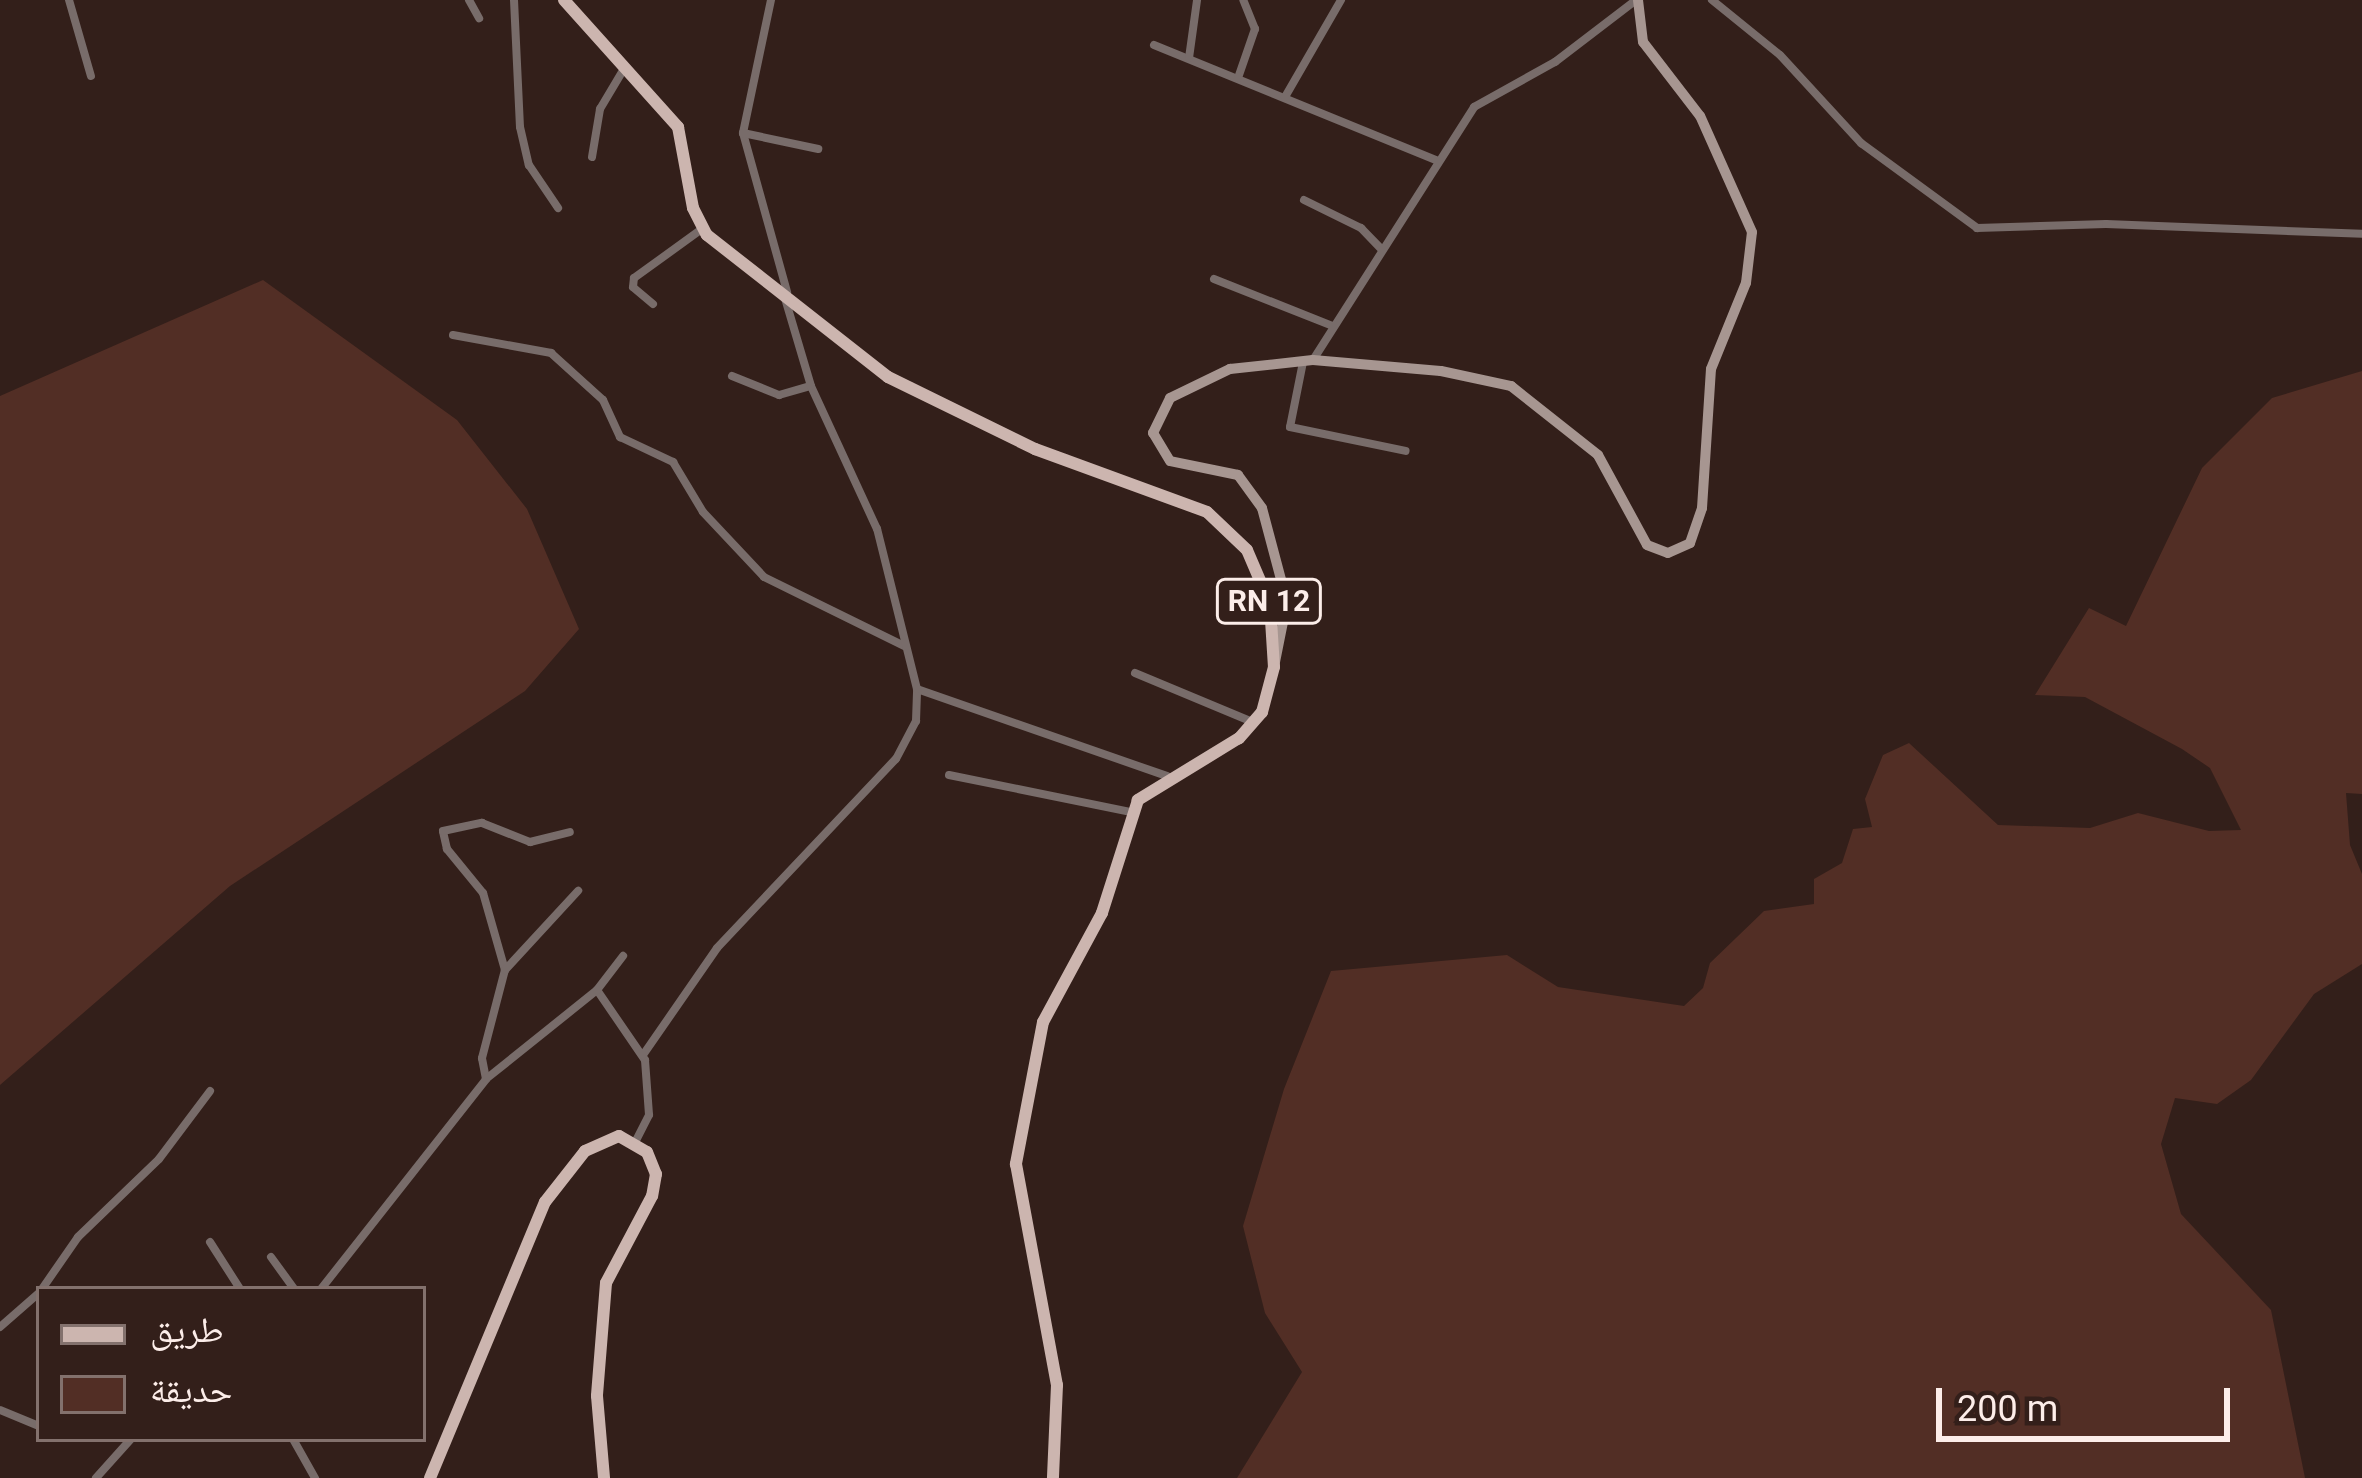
<!DOCTYPE html>
<meta charset="utf-8">
<style>
body{margin:0}
#map{position:relative;width:2362px;height:1478px;overflow:hidden;background:#331f1a;font-family:Roboto,"Noto Naskh Arabic",sans-serif}
div>[style]{position:absolute}
.green>*{inset:0;background:#522e25}
.street>*{height:8px;margin:-4px;padding:0 4px;transform-origin:4px;border-radius:4px;background:#786c6a}
.secondary>*{height:10px;margin:-5px;padding:0 5px;transform-origin:5px;border-radius:5px;background:#a79691}
.primary>*{height:12px;margin:-6px;padding:0 6px;transform-origin:6px;border-radius:6px;background:#ccb5af}
span{translate:-50% -50%;white-space:nowrap;text-align:center;line-height:1.15;-webkit-text-stroke:10px #331f1a;paint-order:stroke}
.shield-label span{padding:3px 9px;background:#331f1a;border:3px solid;border-radius:9px;-webkit-text-stroke-width:0}
.shield-label{font-size:30px;color:#fcede9;font-weight:700}
.legend{position:absolute;left:36px;top:1286px;width:390px;height:156px;box-sizing:border-box;background:#331f1a;border:3px solid #83716d;margin:0;padding:15px 21px;list-style:none;font-size:36px;color:#fcede9}
.legend li{display:flex;align-items:center;gap:24px;height:60px}
.legend b{width:60px;border:3px solid #83716d}
.scale{position:absolute;left:1936px;top:1388px;width:294px;height:54px;box-sizing:border-box;border:6px solid #fcede9;border-top:0;padding-left:15px;font-size:36px;line-height:42px;white-space:nowrap;color:#fcede9;-webkit-text-stroke:9px #331f1a;paint-order:stroke}
</style>
<div id="map">
<div class="green">
<i style="clip-path:polygon(263px 280px,457px 420px,527px 509px,579px 629px,525px 691px,230px 886px,0 1085px,0 396px)"></i>
<i style="clip-path:polygon(2362px 371px,2362px 794px,2346px 793px,2350px 845px,2362px 874px,2362px 964px,2314px 994px,2251px 1080px,2217px 1104px,2175px 1098px,2161px 1144px,2181px 1214px,2271px 1310px,2305px 1478px,1237px 1478px,1302px 1372px,1265px 1313px,1243px 1226px,1284px 1089px,1331px 971px,1507px 955px,1558px 987px,1684px 1006px,1703px 988px,1710px 963px,1764px 911px,1814px 904px,1814px 879px,1842px 863px,1853px 829px,1872px 827px,1865px 799px,1883px 755px,1909px 743px,1998px 825px,2090px 828px,2138px 813px,2209px 831px,2241px 830px,2210px 768px,2182px 749px,2085px 697px,2035px 695px,2089px 608px,2126px 626px,2202px 468px,2272px 398px)"></i>
</div>
<div class="street">
<i style="left:69px;top:0;width:79px;rotate:73.9deg"></i>
<i style="left:469px;top:0;width:21px;rotate:61deg"></i>
<i style="left:514px;top:0;width:127px;rotate:87.3deg"></i>
<i style="left:520px;top:127px;width:39px;rotate:77deg"></i>
<i style="left:529px;top:165px;width:52px;rotate:56deg"></i>
<i style="left:771px;top:0;width:136px;rotate:101.9deg"></i>
<i style="left:743px;top:133px;width:165px;rotate:74.5deg"></i>
<i style="left:1712px;top:0;width:87px;rotate:39deg"></i>
<i style="left:1780px;top:55px;width:120px;rotate:47.4deg"></i>
<i style="left:1861px;top:143px;width:144px;rotate:36.2deg"></i>
<i style="left:1977px;top:228px;width:129px;rotate:-1.8deg"></i>
<i style="left:2106px;top:224px;width:256px;rotate:2.2deg"></i>
<i style="left:1154px;top:45px;width:305px;rotate:22.2deg"></i>
<i style="left:1189px;top:58px;width:59px;rotate:-82.1deg"></i>
<i style="left:1238px;top:78px;width:52px;rotate:-70.9deg"></i>
<i style="left:1255px;top:29px;width:31px;rotate:-112deg"></i>
<i style="left:1285px;top:97px;width:112px;rotate:-60deg"></i>
<i style="left:743px;top:133px;width:77px;rotate:12deg"></i>
<i style="left:592px;top:157px;width:49px;rotate:-80.5deg"></i>
<i style="left:600px;top:109px;width:49px;rotate:-59.2deg"></i>
<i style="left:1304px;top:200px;width:64px;rotate:26.2deg"></i>
<i style="left:1361px;top:228px;width:29px;rotate:46deg"></i>
<i style="left:1214px;top:279px;width:128px;rotate:21.6deg"></i>
<i style="left:653px;top:304px;width:26px;rotate:-140deg"></i>
<i style="left:633px;top:287px;width:9px;rotate:-84deg"></i>
<i style="left:634px;top:278px;width:84px;rotate:-35.8deg"></i>
<i style="left:453px;top:335px;width:100px;rotate:10.4deg"></i>
<i style="left:551px;top:353px;width:70px;rotate:42.1deg"></i>
<i style="left:603px;top:400px;width:41px;rotate:65.3deg"></i>
<i style="left:620px;top:437px;width:59px;rotate:25.3deg"></i>
<i style="left:673px;top:462px;width:58px;rotate:59deg"></i>
<i style="left:703px;top:512px;width:89px;rotate:46.8deg"></i>
<i style="left:764px;top:577px;width:156px;rotate:26.2deg"></i>
<i style="left:1313px;top:360px;width:300px;rotate:-57.5deg"></i>
<i style="left:1474px;top:107px;width:93px;rotate:-29.1deg"></i>
<i style="left:1555px;top:62px;width:102px;rotate:-37.4deg"></i>
<i style="left:1303px;top:362px;width:66px;rotate:101.3deg"></i>
<i style="left:1290px;top:427px;width:118px;rotate:11.7deg"></i>
<i style="left:732px;top:376px;width:51px;rotate:22deg"></i>
<i style="left:779px;top:395px;width:33px;rotate:-16deg"></i>
<i style="left:1135px;top:673px;width:128px;rotate:22.6deg"></i>
<i style="left:917px;top:689px;width:265px;rotate:19.2deg"></i>
<i style="left:949px;top:775px;width:186px;rotate:11.5deg"></i>
<i style="left:505px;top:970px;width:80px;rotate:-105.9deg"></i>
<i style="left:483px;top:893px;width:57px;rotate:-129.3deg"></i>
<i style="left:447px;top:849px;width:18px;rotate:-103deg"></i>
<i style="left:443px;top:831px;width:40px;rotate:-12deg"></i>
<i style="left:482px;top:823px;width:52px;rotate:21.6deg"></i>
<i style="left:530px;top:842px;width:41px;rotate:-14deg"></i>
<i style="left:597px;top:990px;width:85px;rotate:55.6deg"></i>
<i style="left:645px;top:1060px;width:55px;rotate:85.8deg"></i>
<i style="left:649px;top:1115px;width:30px;rotate:117deg"></i>
<i style="left:643px;top:1055px;width:130px;rotate:-55.3deg"></i>
<i style="left:717px;top:948px;width:260px;rotate:-46.6deg"></i>
<i style="left:896px;top:759px;width:43px;rotate:-62.2deg"></i>
<i style="left:916px;top:721px;width:32px;rotate:-88deg"></i>
<i style="left:917px;top:689px;width:165px;rotate:-104deg"></i>
<i style="left:877px;top:529px;width:157px;rotate:-114.8deg"></i>
<i style="left:811px;top:386px;width:92px;rotate:-106.5deg"></i>
<i style="left:486px;top:1079px;width:21px;rotate:-101deg"></i>
<i style="left:482px;top:1058px;width:91px;rotate:-75.4deg"></i>
<i style="left:505px;top:970px;width:108px;rotate:-47.3deg"></i>
<i style="left:210px;top:1242px;width:56px;rotate:57.4deg"></i>
<i style="left:271px;top:1257px;width:39px;rotate:54deg"></i>
<i style="left:42px;top:1289px;width:63px;rotate:-55.3deg"></i>
<i style="left:78px;top:1237px;width:112px;rotate:-43.9deg"></i>
<i style="left:159px;top:1159px;width:85px;rotate:-53.1deg"></i>
<i style="left:321px;top:1289px;width:267px;rotate:-51.8deg"></i>
<i style="left:486px;top:1079px;width:142px;rotate:-38.7deg"></i>
<i style="left:597px;top:990px;width:43px;rotate:-52.6deg"></i>
<i style="left:0;top:1327px;width:52px;rotate:-41.1deg"></i>
<i style="left:0;top:1410px;width:42px;rotate:22.3deg"></i>
<i style="left:293px;top:1439px;width:45px;rotate:60.6deg"></i>
<i style="left:96px;top:1478px;width:52px;rotate:-48.1deg"></i>
</div>
<div class="secondary">
<i style="left:1274px;top:667px;width:66px;rotate:-78.7deg"></i>
<i style="left:1287px;top:602px;width:97px;rotate:-104.9deg"></i>
<i style="left:1262px;top:508px;width:41px;rotate:-126deg"></i>
<i style="left:1238px;top:475px;width:69px;rotate:-168.4deg"></i>
<i style="left:1170px;top:461px;width:33px;rotate:-121deg"></i>
<i style="left:1153px;top:433px;width:39px;rotate:-64deg"></i>
<i style="left:1170px;top:398px;width:67px;rotate:-25.8deg"></i>
<i style="left:1230px;top:369px;width:83px;rotate:-6.2deg"></i>
<i style="left:1313px;top:360px;width:128px;rotate:4.9deg"></i>
<i style="left:1441px;top:371px;width:72px;rotate:12.1deg"></i>
<i style="left:1511px;top:386px;width:111px;rotate:38.4deg"></i>
<i style="left:1598px;top:455px;width:102px;rotate:61.4deg"></i>
<i style="left:1647px;top:545px;width:22px;rotate:21deg"></i>
<i style="left:1668px;top:553px;width:24px;rotate:-24deg"></i>
<i style="left:1690px;top:543px;width:37px;rotate:-71deg"></i>
<i style="left:1702px;top:508px;width:139px;rotate:-86.3deg"></i>
<i style="left:1711px;top:369px;width:93px;rotate:-67.9deg"></i>
<i style="left:1746px;top:283px;width:51px;rotate:-83.3deg"></i>
<i style="left:1752px;top:232px;width:127px;rotate:-114.1deg"></i>
<i style="left:1700px;top:116px;width:93px;rotate:-127.6deg"></i>
<i style="left:1643px;top:42px;width:42px;rotate:-96.8deg"></i>
</div>
<div class="primary">
<i style="left:564px;top:0;width:171px;rotate:48.1deg"></i>
<i style="left:678px;top:127px;width:82px;rotate:79.5deg"></i>
<i style="left:693px;top:208px;width:30px;rotate:63deg"></i>
<i style="left:707px;top:235px;width:230px;rotate:38.1deg"></i>
<i style="left:888px;top:377px;width:164px;rotate:26.1deg"></i>
<i style="left:1035px;top:449px;width:183px;rotate:20.1deg"></i>
<i style="left:1207px;top:512px;width:55px;rotate:43.5deg"></i>
<i style="left:1247px;top:550px;width:59px;rotate:66.9deg"></i>
<i style="left:1270px;top:604px;width:63px;rotate:86.4deg"></i>
<i style="left:1274px;top:667px;width:47px;rotate:104.9deg"></i>
<i style="left:1262px;top:712px;width:35px;rotate:131deg"></i>
<i style="left:1239px;top:738px;width:119px;rotate:148.5deg"></i>
<i style="left:1138px;top:800px;width:119px;rotate:107.7deg"></i>
<i style="left:1102px;top:913px;width:124px;rotate:118.4deg"></i>
<i style="left:1043px;top:1022px;width:145px;rotate:100.8deg"></i>
<i style="left:1016px;top:1164px;width:225px;rotate:79.5deg"></i>
<i style="left:1057px;top:1385px;width:93px;rotate:92.5deg"></i>
<i style="left:430px;top:1478px;width:299px;rotate:-67.4deg"></i>
<i style="left:545px;top:1202px;width:65px;rotate:-51.9deg"></i>
<i style="left:585px;top:1151px;width:37px;rotate:-24deg"></i>
<i style="left:619px;top:1136px;width:32px;rotate:30deg"></i>
<i style="left:647px;top:1152px;width:24px;rotate:68deg"></i>
<i style="left:656px;top:1174px;width:22px;rotate:100deg"></i>
<i style="left:652px;top:1196px;width:98px;rotate:117.9deg"></i>
<i style="left:606px;top:1283px;width:113px;rotate:94.6deg"></i>
<i style="left:597px;top:1396px;width:82px;rotate:85.1deg"></i>
</div>
<div class="shield-label">
<span style="left:1269px;top:601px">RN 12</span>
</div>
<ul class="legend">
<li><b style="height:15px;background:#ccb5af"></b>طريق</li>
<li><b style="height:33px;background:#522e25"></b>حديقة</li>
</ul>
<div class="scale">200 m</div>
</div>
